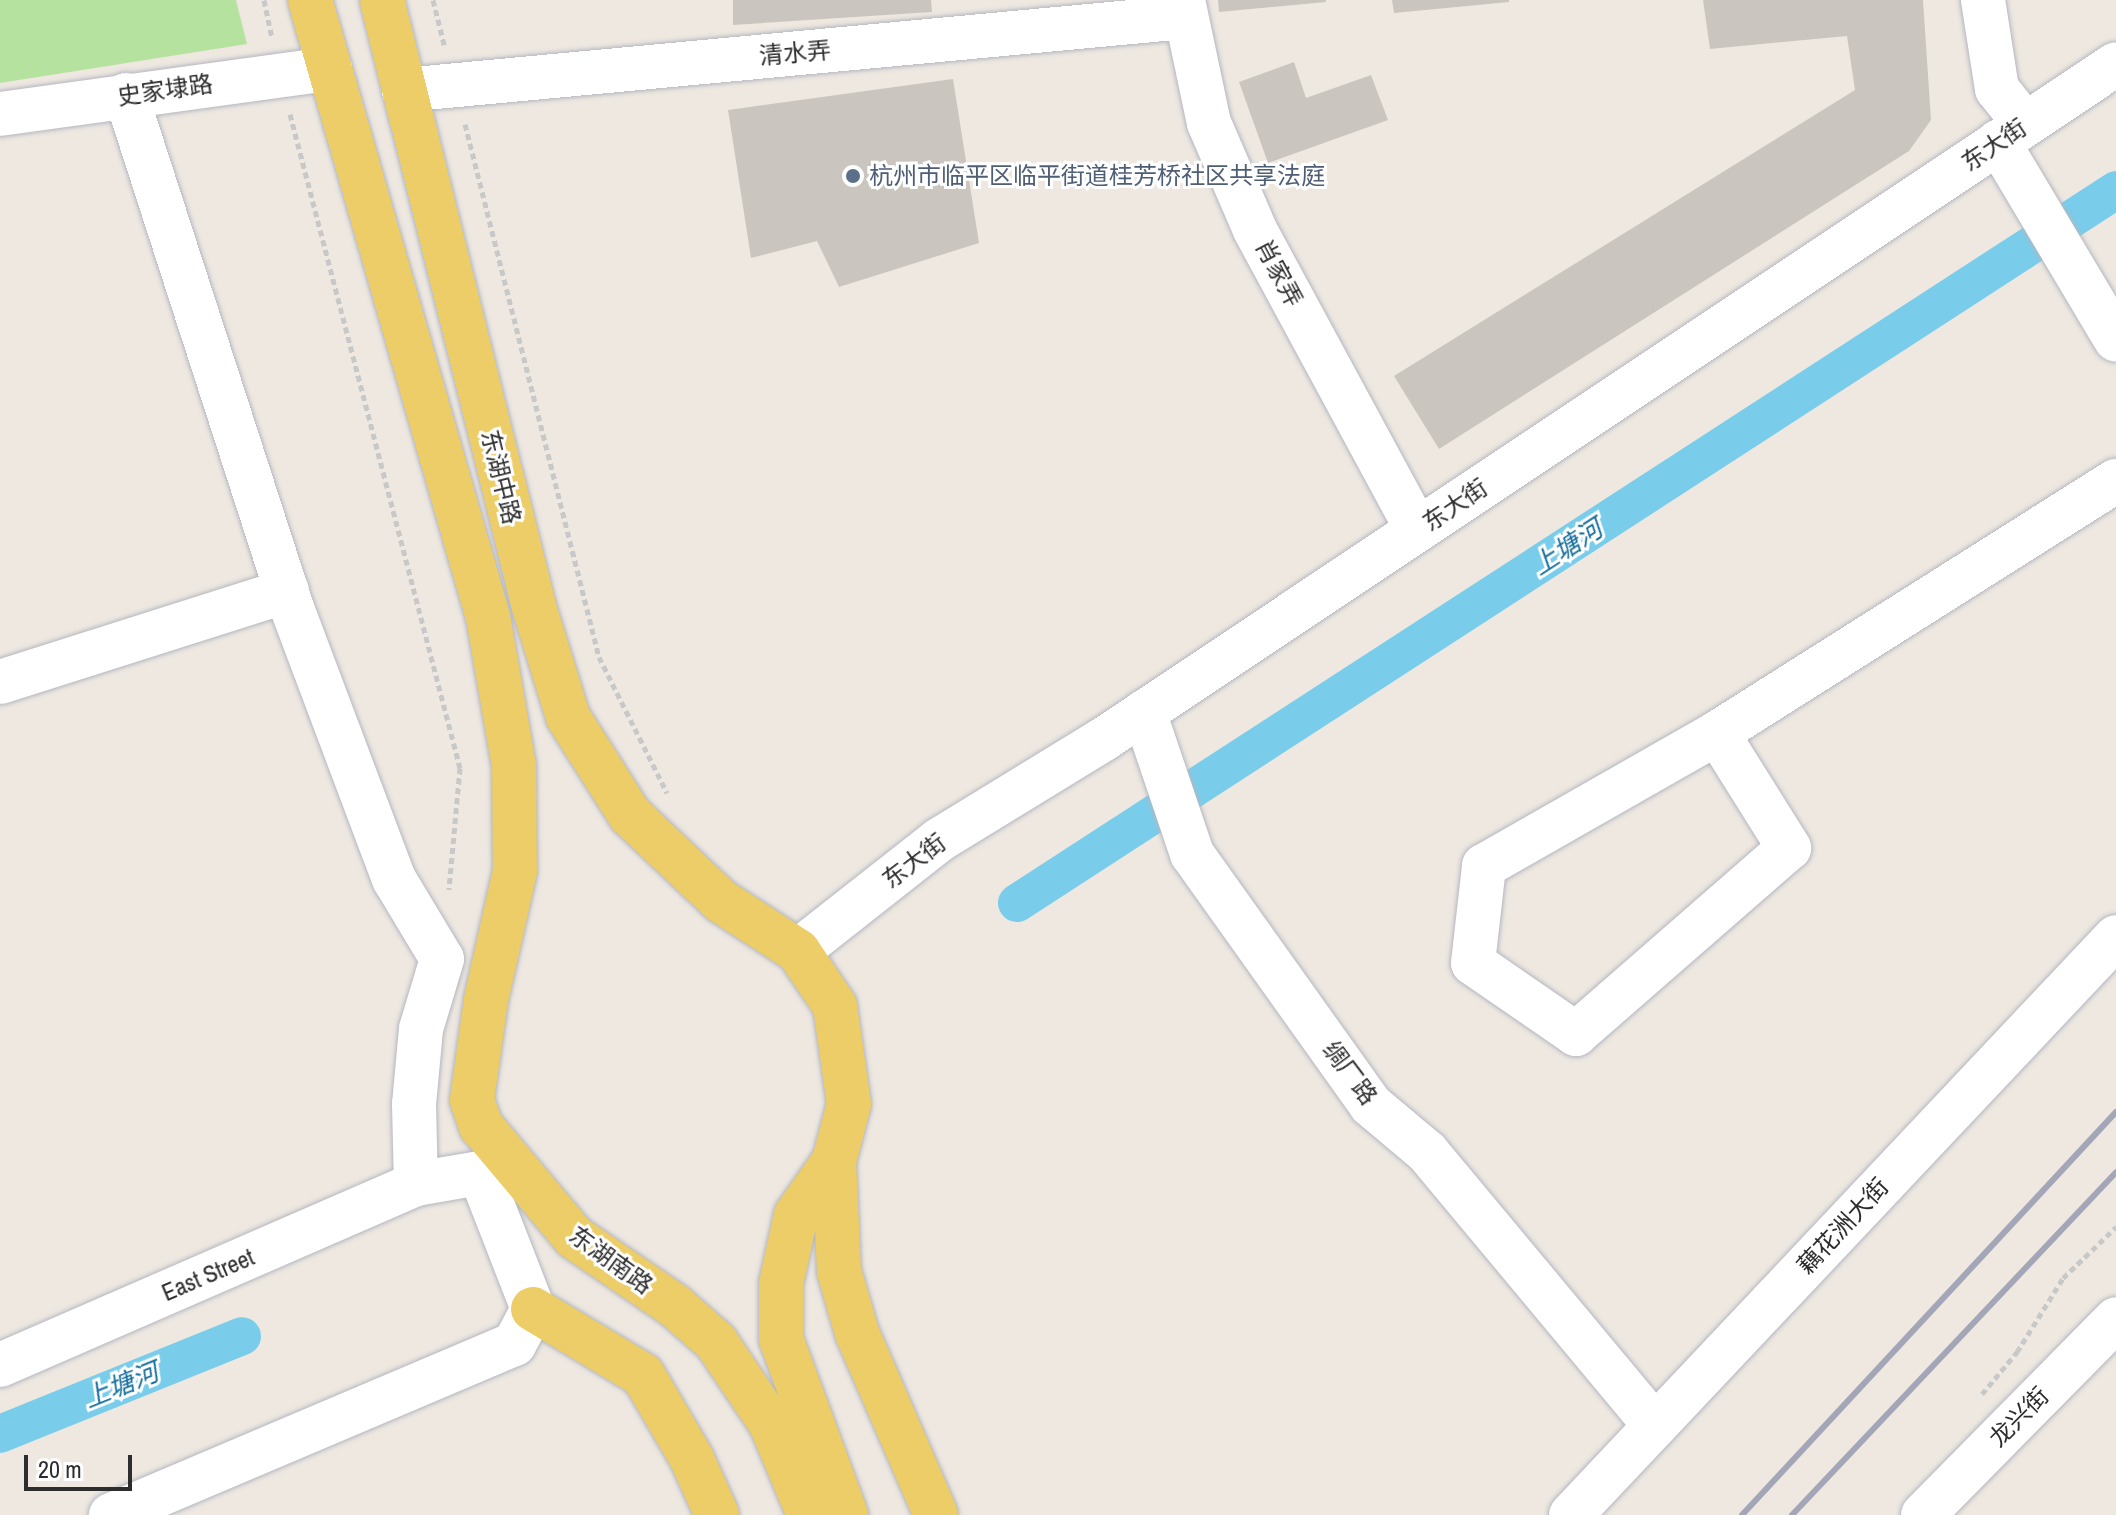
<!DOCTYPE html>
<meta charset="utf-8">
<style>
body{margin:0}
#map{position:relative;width:2116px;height:1515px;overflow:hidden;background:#eee8e1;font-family:"Archivo Narrow","Noto Sans SC",sans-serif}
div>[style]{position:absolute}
.green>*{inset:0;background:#b6e2a0}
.canal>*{height:38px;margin:-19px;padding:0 19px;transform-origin:19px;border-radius:19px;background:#79cdeb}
.building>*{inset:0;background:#cac6bf}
.path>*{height:5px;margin-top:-2.5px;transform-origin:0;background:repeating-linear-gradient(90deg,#c8c8c8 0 6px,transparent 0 10px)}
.roads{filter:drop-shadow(0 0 2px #b4b7c0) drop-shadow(0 0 2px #b4b7c0)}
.street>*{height:44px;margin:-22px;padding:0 22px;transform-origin:22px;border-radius:22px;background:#fff}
.secondary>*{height:44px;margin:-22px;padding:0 22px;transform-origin:22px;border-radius:22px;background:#fff}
.primary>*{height:44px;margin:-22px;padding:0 22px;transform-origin:22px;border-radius:22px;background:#eccd68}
.rail>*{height:6px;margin:-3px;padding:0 3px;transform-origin:3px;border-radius:3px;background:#a3a6b7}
.dots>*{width:22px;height:22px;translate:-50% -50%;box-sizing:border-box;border:4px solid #fff;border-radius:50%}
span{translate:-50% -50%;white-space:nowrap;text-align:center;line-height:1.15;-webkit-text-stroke:6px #fff;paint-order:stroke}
.street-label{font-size:24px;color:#2d2d2d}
.service-label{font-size:24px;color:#4e5e75}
.left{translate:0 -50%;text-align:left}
.water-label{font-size:26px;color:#136d9c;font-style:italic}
.scale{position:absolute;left:24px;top:1455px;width:108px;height:36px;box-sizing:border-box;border:4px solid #2d2d2d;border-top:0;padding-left:10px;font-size:24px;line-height:28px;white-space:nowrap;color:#2d2d2d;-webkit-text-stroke:6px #fff;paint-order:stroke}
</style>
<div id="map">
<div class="green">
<i style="clip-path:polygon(0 0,236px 0,247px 44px,0 83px)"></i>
</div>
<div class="canal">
<i style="left:1017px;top:903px;width:1310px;rotate:-32.97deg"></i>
<i style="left:0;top:1434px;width:261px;rotate:-22deg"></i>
</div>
<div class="building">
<i style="clip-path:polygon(733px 0,931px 0,932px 12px,733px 25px)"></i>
<i style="clip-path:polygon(1218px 0,1326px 0,1326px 2px,1219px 12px)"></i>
<i style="clip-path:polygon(1392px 0,1509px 0,1509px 2px,1394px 13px)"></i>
<i style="clip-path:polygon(1703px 0,1923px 0,1931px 120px,1909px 151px,1439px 449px,1394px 376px,1855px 90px,1847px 36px,1710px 49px)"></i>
<i style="clip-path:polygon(1294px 62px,1306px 98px,1371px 75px,1388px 120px,1268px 163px,1239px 82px)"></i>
<i style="clip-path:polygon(953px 79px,979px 243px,839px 287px,817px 241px,751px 258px,728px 110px)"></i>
</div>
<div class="path">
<i style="left:264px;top:0;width:39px;rotate:78deg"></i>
<i style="left:433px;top:0;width:49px;rotate:76deg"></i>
<i style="left:290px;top:114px;width:676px;rotate:75.43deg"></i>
<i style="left:460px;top:768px;width:122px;rotate:95.2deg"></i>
<i style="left:465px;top:124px;width:550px;rotate:75.89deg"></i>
<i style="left:599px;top:657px;width:152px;rotate:63.4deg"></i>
<i style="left:1982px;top:1394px;width:55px;rotate:-50.2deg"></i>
<i style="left:2017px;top:1352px;width:87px;rotate:-58.1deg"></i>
<i style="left:2063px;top:1278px;width:74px;rotate:-43.9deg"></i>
</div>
<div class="roads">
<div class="street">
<i style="left:1183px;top:0;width:126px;rotate:78.1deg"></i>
<i style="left:1209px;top:123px;width:116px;rotate:66.7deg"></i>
<i style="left:1255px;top:230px;width:341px;rotate:61.6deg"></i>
<i style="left:1983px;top:0;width:90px;rotate:81.1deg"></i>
<i style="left:1997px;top:89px;width:45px;rotate:51.3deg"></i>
<i style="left:404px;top:90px;width:784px;rotate:-5.34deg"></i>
<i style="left:126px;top:95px;width:539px;rotate:72.07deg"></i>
<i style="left:292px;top:608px;width:290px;rotate:69.4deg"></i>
<i style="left:394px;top:879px;width:93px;rotate:59deg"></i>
<i style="left:442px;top:959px;width:73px;rotate:106.7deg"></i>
<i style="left:421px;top:1029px;width:75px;rotate:95.3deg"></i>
<i style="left:414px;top:1104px;width:80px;rotate:88.6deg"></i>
<i style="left:0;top:114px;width:333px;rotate:-7.8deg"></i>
<i style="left:1998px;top:142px;width:230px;rotate:59.2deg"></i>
<i style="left:0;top:682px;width:301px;rotate:-17.6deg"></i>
<i style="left:1144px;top:712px;width:150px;rotate:71.3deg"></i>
<i style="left:1192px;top:854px;width:308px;rotate:54.5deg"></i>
<i style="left:1371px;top:1105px;width:73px;rotate:40deg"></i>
<i style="left:1427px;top:1152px;width:356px;rotate:50.2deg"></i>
<i style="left:1717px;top:733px;width:136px;rotate:57.9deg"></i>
<i style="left:1789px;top:848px;width:283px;rotate:138.9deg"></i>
<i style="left:1576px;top:1034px;width:125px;rotate:-145.4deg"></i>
<i style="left:1473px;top:963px;width:98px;rotate:-83.5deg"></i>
<i style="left:1484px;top:866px;width:268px;rotate:-29.7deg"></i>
<i style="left:1717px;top:733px;width:472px;rotate:-32.3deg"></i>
<i style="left:1923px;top:1515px;width:275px;rotate:-45.4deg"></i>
</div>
<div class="secondary">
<i style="left:798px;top:951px;width:179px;rotate:-38.2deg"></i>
<i style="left:939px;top:840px;width:193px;rotate:-31.5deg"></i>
<i style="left:1104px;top:739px;width:1216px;rotate:-33.7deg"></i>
<i style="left:0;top:1365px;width:454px;rotate:-23.5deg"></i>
<i style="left:416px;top:1184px;width:65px;rotate:-9.8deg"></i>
<i style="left:480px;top:1173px;width:146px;rotate:68.7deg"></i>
<i style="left:533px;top:1309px;width:40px;rotate:118deg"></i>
<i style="left:514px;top:1344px;width:438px;rotate:157deg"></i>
<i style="left:1571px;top:1515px;width:794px;rotate:-46.68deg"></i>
</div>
<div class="primary">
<i style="left:310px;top:0;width:642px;rotate:73.91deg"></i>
<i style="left:488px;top:617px;width:151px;rotate:80.1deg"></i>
<i style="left:514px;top:766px;width:105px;rotate:89.5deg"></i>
<i style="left:515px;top:871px;width:132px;rotate:102.7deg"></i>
<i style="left:486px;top:1000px;width:101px;rotate:98deg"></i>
<i style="left:472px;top:1100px;width:28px;rotate:71deg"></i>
<i style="left:481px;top:1126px;width:145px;rotate:50deg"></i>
<i style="left:574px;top:1237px;width:122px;rotate:34.3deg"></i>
<i style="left:675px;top:1306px;width:55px;rotate:41.3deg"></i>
<i style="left:716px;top:1342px;width:99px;rotate:56.1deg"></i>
<i style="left:771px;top:1424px;width:99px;rotate:67.3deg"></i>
<i style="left:382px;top:0;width:626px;rotate:75.94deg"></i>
<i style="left:534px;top:607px;width:115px;rotate:72.8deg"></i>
<i style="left:568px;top:717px;width:116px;rotate:57.7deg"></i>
<i style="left:630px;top:815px;width:125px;rotate:43.4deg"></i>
<i style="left:721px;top:901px;width:92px;rotate:33deg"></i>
<i style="left:798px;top:951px;width:66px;rotate:56.1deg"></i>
<i style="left:835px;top:1006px;width:99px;rotate:81.9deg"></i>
<i style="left:849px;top:1104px;width:59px;rotate:104.7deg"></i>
<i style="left:834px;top:1161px;width:66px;rotate:125.1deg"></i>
<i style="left:796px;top:1215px;width:71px;rotate:102.3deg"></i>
<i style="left:781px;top:1284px;width:55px;rotate:90deg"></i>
<i style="left:781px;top:1339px;width:188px;rotate:69.7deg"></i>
<i style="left:834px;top:1161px;width:110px;rotate:87.4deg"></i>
<i style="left:839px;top:1271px;width:65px;rotate:73.8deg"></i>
<i style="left:857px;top:1333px;width:198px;rotate:66.5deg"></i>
<i style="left:533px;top:1309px;width:128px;rotate:31deg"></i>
<i style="left:643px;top:1375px;width:97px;rotate:59.7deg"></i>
<i style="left:692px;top:1459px;width:61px;rotate:65.9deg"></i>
</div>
</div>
<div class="rail">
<i style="left:1742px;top:1515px;width:550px;rotate:-47.14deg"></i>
<i style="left:1792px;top:1515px;width:472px;rotate:-46.6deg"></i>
</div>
<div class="dots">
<i style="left:853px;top:176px;background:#5c6f8a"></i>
</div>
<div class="street-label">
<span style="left:795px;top:53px;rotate:-5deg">清水弄</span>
<span style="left:165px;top:90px;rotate:-8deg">史家埭路</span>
<span style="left:1994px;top:145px;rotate:-34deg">东大街</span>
<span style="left:1279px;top:273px;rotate:62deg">肖家弄</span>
<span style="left:501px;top:477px;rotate:76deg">东湖中路</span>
<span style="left:1455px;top:505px;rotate:-34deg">东大街</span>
<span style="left:914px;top:861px;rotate:-37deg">东大街</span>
<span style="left:1350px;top:1073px;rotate:53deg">绸厂路</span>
<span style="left:1843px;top:1226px;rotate:-47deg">藕花洲大街</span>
<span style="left:611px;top:1260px;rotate:36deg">东湖南路</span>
<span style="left:208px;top:1275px;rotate:-23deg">East Street</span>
<span style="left:2019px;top:1417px;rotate:-45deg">龙兴街</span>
</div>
<div class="service-label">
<span class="left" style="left:869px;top:176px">杭州市临平区临平街道桂芳桥社区共享法庭</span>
</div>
<div class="water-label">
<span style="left:1567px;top:547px;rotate:-33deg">上塘河</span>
<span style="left:121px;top:1385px;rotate:-22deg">上塘河</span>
</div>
<div class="scale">20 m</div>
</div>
